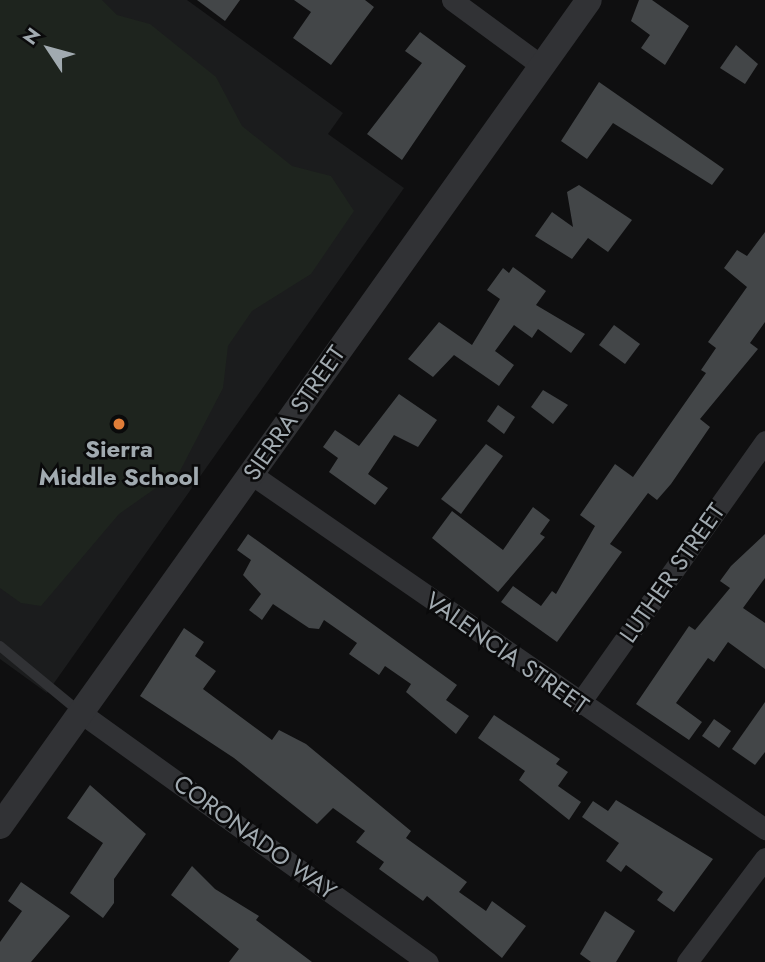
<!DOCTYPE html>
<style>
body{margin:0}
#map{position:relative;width:765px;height:962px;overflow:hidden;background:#0f0f10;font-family:Jost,sans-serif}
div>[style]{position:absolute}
.built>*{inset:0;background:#1b1c1d}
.green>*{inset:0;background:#1e241e}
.building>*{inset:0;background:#434648}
.service>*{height:10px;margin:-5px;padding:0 5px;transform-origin:5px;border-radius:5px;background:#313235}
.minor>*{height:21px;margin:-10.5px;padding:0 10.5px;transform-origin:10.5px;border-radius:10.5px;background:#313235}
.tertiary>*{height:26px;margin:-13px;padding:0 13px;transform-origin:13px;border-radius:13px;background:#313235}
.dots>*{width:19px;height:19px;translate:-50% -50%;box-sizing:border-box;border:4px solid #0a0a0b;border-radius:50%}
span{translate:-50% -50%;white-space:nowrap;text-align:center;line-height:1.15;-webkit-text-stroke:5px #0a0a0b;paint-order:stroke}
.street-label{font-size:24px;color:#a1aab0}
.poi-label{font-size:24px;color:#a1aab0;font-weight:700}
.north{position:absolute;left:14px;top:14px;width:70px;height:70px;-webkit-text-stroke:5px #0a0a0b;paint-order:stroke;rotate:306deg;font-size:19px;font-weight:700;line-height:28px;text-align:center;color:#a1aab0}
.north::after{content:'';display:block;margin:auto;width:24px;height:32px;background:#a1aab0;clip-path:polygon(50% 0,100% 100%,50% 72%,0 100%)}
</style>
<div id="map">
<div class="built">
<i style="clip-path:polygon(0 0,187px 0,343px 113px,328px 134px,404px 188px,47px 693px,0 659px)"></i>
</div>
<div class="green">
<i style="clip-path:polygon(0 0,102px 0,117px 15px,150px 24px,216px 77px,242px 126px,292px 166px,331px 176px,354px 211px,311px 274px,252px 311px,228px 346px,223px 388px,180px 471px,119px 514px,41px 606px,21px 603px,0 588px)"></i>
</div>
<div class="building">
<i style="clip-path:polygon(197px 0,240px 0,225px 21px)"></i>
<i style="clip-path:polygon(294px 0,365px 0,374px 7px,331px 65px,293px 38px,311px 12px)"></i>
<i style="clip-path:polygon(639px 0,652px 0,689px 26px,665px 65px,641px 48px,650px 35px,631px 21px)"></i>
<i style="clip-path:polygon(420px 32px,466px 66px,402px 160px,367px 134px,422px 63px,405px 51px)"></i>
<i style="clip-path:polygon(736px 45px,758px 64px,745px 84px,720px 68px)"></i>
<i style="clip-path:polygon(599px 82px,724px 169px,712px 185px,613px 123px,587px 159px,561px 141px)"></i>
<i style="clip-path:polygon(579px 185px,632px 220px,608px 252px,588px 238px,572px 259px,535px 236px,552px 212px,573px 227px,567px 192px)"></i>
<i style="clip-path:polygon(765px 232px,765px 322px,750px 343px,758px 349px,700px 419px,710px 427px,671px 484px,657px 500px,648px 493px,610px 544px,622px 552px,557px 642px,501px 602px,513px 586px,541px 606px,552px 591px,556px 594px,595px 526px,580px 515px,615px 464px,633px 477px,706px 373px,701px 370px,716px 348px,708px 342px,747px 287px,724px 268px,737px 250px,747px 256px)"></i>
<i style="clip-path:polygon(513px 267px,546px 291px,536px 305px,585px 334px,571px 353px,538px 329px,532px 338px,514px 325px,495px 351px,514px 365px,499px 386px,454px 355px,433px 377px,408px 359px,439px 322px,472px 345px,500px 299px,487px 290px,503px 268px,509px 273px)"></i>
<i style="clip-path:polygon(614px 325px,640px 344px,625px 364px,599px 345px)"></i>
<i style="clip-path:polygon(543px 390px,568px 405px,553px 424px,531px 407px)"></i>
<i style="clip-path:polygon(399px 394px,437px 420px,418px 447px,394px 435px,368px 474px,388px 488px,375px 505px,329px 472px,338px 458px,323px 447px,335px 430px,359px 446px)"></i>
<i style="clip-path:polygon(498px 405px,515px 417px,504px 434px,487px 421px)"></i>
<i style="clip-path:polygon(486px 444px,503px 456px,461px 514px,441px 499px)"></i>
<i style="clip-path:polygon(533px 507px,550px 520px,540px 534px,545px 537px,498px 592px,432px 538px,452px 511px,503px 550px)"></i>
<i style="clip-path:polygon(248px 534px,457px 685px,446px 700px,469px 716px,456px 734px,406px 692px,411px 684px,385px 666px,379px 675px,349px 654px,357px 643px,324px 620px,319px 629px,309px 628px,273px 604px,262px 620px,249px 610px,261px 594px,243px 575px,251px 560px,237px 550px)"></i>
<i style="clip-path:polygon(765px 534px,765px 578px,743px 608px,765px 623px,765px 669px,728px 642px,714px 662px,708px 658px,676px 703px,702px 722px,689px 740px,636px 704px,689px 626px,695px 630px,730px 588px,720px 581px,731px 566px)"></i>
<i style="clip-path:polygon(184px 628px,204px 642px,195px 656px,216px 671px,203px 689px,272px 740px,279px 730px,306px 744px,411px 831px,406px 838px,467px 882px,459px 892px,486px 911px,492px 901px,526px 926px,502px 958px,427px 896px,423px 901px,379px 869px,384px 862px,356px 842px,365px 831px,333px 808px,317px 824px,234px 758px,140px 696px)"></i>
<i style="clip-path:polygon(765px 702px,765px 752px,755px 765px,732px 749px)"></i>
<i style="clip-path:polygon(494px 715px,560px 759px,556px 764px,568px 772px,558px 786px,581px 802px,569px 820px,519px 780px,525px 771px,478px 738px)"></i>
<i style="clip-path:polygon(714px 719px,731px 731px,719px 748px,702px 736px)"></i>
<i style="clip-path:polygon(90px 785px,146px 834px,114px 879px,114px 903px,103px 918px,70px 893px,103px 843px,67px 818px)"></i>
<i style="clip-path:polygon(616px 800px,713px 859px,674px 912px,657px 900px,663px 892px,626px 865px,621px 872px,606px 861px,619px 843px,582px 817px,593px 801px,608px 811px)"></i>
<i style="clip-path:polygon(192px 866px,215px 889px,259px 916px,256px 920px,312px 962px,229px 962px,239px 949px,171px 895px)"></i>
<i style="clip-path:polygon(21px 882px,70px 916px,31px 962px,0 962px,0 942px,22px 911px,8px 901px)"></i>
<i style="clip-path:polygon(605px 911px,635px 931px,616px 962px,591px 962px,580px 954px)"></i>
</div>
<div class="service">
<i style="left:0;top:646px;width:105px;rotate:39.6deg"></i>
</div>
<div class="minor">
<i style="left:452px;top:0;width:112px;rotate:36.3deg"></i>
<i style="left:251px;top:474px;width:625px;rotate:34.63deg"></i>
<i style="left:579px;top:704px;width:322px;rotate:-54.7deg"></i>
<i style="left:81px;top:713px;width:427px;rotate:35.7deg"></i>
<i style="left:687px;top:962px;width:130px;rotate:-53.1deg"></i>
</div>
<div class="tertiary">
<i style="left:0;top:826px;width:1014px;rotate:-54.51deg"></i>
</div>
<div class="dots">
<i style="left:119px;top:424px;background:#e07d38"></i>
</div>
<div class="street-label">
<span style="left:294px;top:413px;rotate:-55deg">SIERRA STREET</span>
<span style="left:672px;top:573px;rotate:-55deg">LUTHER STREET</span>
<span style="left:507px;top:653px;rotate:35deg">VALENCIA STREET</span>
<span style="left:255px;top:837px;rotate:36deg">CORONADO WAY</span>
</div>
<div class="poi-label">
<span style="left:119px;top:463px">Sierra<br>Middle School</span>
</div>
<div class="north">N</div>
</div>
